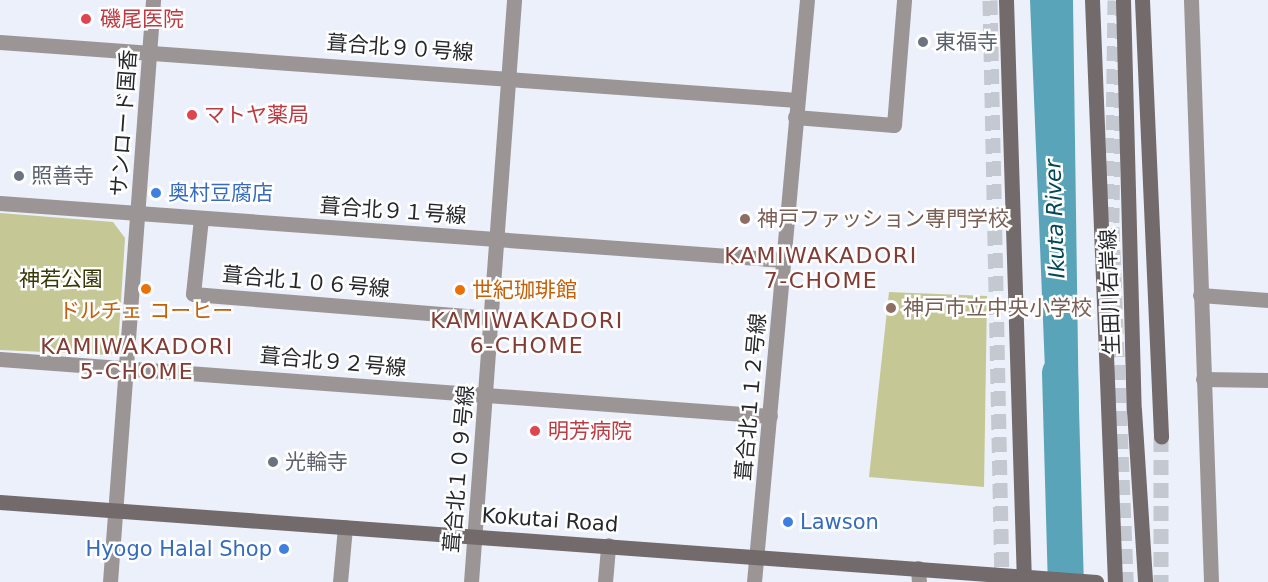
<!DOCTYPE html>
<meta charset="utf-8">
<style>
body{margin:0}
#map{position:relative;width:1268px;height:582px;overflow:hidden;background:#ecf0fa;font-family:"DejaVu Sans","Noto Sans JP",sans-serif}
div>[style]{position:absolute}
.green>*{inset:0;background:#c5c894}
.water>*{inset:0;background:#5aa4ba}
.river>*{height:36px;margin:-18px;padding:0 18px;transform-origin:18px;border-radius:18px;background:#5aa4ba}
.secondary-tunnel>*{height:15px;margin-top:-7.5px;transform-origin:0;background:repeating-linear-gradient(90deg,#c4c8d1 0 15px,transparent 0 23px)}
.street>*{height:15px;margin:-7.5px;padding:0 7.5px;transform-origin:7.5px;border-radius:7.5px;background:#9b9596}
.secondary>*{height:15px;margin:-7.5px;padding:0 7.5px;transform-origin:7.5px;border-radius:7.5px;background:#726a6b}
.dots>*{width:16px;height:16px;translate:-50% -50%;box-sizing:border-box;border:3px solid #fefefe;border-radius:50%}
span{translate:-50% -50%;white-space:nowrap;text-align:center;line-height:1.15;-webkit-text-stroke:5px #fefefe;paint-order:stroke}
.health-label{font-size:21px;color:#be3a42}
.left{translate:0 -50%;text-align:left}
.worship-label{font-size:21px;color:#5b616d}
.street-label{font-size:21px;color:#26272b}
.shop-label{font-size:21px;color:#366cbe}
.right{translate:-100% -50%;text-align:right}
.education-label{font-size:21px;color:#785e54}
.park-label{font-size:21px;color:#383908}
.food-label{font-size:21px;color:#c56008}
.water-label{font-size:22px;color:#004656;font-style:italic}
.neighbourhood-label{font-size:22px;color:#833c34;letter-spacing:1.5px}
</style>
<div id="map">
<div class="green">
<i style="clip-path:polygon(0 213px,113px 222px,125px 238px,118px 348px,110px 355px,0 350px)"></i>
<i style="clip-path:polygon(889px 292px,987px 296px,984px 487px,869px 477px)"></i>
</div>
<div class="water">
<i style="clip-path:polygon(1030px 0,1073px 0,1079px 424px,1047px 419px)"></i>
</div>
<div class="river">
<i style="left:1060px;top:373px;width:209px;rotate:88.4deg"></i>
</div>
<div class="secondary-tunnel">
<i style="left:990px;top:0;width:582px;rotate:88.82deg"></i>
<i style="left:1115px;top:0;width:227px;rotate:90.8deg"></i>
<i style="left:1112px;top:227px;width:355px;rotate:87.7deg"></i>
<i style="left:1161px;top:437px;width:145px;rotate:90deg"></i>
</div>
<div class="street">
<i style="left:1191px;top:0;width:582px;rotate:88.03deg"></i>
<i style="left:0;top:42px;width:799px;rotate:4.16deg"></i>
<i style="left:795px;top:117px;width:99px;rotate:4.6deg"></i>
<i style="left:894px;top:125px;width:125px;rotate:-85.4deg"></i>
<i style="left:0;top:203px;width:786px;rotate:4.16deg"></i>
<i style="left:201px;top:218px;width:76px;rotate:96deg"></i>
<i style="left:193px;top:294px;width:299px;rotate:4.6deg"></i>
<i style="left:1200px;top:295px;width:68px;rotate:4.2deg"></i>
<i style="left:0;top:359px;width:772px;rotate:4.23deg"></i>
<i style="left:1203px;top:379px;width:65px;rotate:0.9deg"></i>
<i style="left:918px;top:568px;width:14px;rotate:86deg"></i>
<i style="left:110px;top:582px;width:584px;rotate:-85.77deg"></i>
<i style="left:340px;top:582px;width:55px;rotate:-84.8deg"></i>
<i style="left:471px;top:582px;width:584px;rotate:-85.77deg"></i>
<i style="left:605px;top:582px;width:37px;rotate:-85deg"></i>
<i style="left:754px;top:582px;width:584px;rotate:-84.8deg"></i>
</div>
<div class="secondary">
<i style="left:1006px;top:0;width:582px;rotate:88.23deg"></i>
<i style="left:1092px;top:0;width:582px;rotate:87.74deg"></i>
<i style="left:1123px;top:0;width:410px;rotate:88.5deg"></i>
<i style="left:1134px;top:410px;width:172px;rotate:86.3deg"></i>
<i style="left:1142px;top:0;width:437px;rotate:87.5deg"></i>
<i style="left:0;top:502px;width:1099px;rotate:4.17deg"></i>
</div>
<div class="dots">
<i style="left:86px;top:19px;background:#e0444e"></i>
<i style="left:923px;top:42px;background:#6b7280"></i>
<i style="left:192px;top:115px;background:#e0444e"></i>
<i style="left:19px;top:176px;background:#6b7280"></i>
<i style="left:156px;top:193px;background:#3f7fe0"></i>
<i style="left:745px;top:219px;background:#8d6e63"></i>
<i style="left:146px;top:289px;background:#e8710a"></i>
<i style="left:460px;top:290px;background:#e8710a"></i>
<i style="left:891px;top:308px;background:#8d6e63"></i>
<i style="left:535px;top:431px;background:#e0444e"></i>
<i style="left:273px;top:462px;background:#6b7280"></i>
<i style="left:788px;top:522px;background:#3f7fe0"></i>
<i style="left:284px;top:549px;background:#3f7fe0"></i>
</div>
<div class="health-label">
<span class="left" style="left:100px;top:19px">磯尾医院</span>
<span class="left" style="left:204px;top:115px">マトヤ薬局</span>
<span class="left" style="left:548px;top:431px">明芳病院</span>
</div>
<div class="worship-label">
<span class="left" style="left:935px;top:42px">東福寺</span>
<span class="left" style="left:31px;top:176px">照善寺</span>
<span class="left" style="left:285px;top:462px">光輪寺</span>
</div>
<div class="street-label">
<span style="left:400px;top:48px;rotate:4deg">葺合北９０号線</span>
<span style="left:124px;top:123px;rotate:-86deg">サンロード国香</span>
<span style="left:393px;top:211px;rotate:4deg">葺合北９１号線</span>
<span style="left:306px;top:282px;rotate:5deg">葺合北１０６号線</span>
<span style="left:1110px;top:292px;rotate:-92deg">生田川右岸線</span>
<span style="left:333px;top:362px;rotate:5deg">葺合北９２号線</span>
<span style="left:751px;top:397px;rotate:-85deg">葺合北１１２号線</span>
<span style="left:459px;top:469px;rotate:-85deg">葺合北１０９号線</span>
<span style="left:550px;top:520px;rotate:4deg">Kokutai Road</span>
</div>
<div class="shop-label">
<span class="left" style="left:168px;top:193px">奥村豆腐店</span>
<span class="left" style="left:800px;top:522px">Lawson</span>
<span class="right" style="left:272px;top:549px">Hyogo Halal Shop</span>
</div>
<div class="education-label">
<span class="left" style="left:757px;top:219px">神戸ファッション専門学校</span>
<span class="left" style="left:903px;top:308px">神戸市立中央小学校</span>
</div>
<div class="park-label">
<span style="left:61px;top:279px">神若公園</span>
</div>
<div class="food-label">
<span class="left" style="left:472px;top:290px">世紀珈琲館</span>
<span style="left:146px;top:311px">ドルチェ コーヒー</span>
</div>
<div class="water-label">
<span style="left:1055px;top:219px;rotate:-92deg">Ikuta River</span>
</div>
<div class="neighbourhood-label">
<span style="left:821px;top:268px">KAMIWAKADORI<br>7-CHOME</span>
<span style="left:527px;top:333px">KAMIWAKADORI<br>6-CHOME</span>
<span style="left:137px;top:359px">KAMIWAKADORI<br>5-CHOME</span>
</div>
</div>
